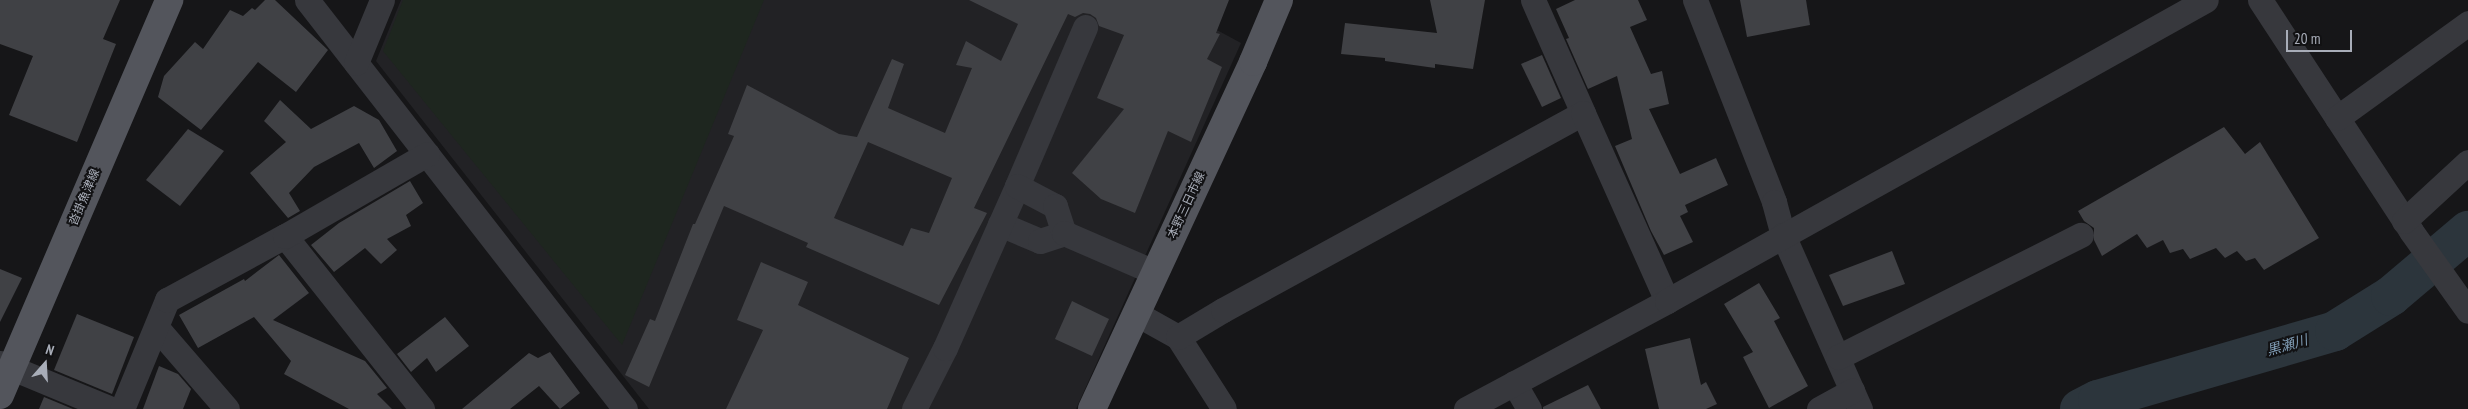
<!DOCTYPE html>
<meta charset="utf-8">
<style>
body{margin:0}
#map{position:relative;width:2468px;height:409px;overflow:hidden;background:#161618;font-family:"PT Sans Narrow","Noto Sans JP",sans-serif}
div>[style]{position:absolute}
.built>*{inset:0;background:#222225}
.green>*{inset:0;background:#1e261f}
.river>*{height:40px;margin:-20px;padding:0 20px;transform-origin:20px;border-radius:20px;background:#2c353c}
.building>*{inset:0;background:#404145}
.minor>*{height:25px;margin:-12.5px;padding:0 12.5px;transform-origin:12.5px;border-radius:12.5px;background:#37383d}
.major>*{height:28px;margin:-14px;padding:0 14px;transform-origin:14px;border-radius:14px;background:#53555c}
span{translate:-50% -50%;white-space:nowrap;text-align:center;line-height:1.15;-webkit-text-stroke:4px #111113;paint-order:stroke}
.street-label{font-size:12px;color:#a8adb8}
.water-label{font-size:14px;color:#7f9bb3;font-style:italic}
.north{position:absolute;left:20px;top:339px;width:50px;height:50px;-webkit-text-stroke:4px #111113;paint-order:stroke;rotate:19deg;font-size:14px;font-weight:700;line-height:20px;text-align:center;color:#a8adb8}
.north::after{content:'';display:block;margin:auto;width:18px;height:22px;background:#a8adb8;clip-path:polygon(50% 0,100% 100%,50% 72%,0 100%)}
.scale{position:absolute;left:2286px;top:30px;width:66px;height:22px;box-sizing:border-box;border:2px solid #a8adb8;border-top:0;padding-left:6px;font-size:15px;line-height:18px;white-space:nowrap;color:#a8adb8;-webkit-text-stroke:4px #111113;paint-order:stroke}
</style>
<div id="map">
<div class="built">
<i style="clip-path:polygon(401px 0,1196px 0,1191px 16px,1241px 43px,1076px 409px,649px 409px,376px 61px)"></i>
</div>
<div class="green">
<i style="clip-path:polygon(403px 0,764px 0,622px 345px,383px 51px)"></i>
</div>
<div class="river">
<i style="left:2080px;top:409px;width:20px;rotate:-27deg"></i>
<i style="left:2098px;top:400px;width:247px;rotate:-16.2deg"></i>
<i style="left:2335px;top:331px;width:66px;rotate:-32deg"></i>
<i style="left:2391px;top:296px;width:101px;rotate:-40.2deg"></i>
</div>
<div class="building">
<i style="clip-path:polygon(0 0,120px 0,103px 39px,116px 44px,77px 142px,9px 115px,33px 56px,0 44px)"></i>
<i style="clip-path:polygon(265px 0,275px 0,328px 50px,296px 92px,258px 62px,201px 130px,158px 97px,164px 76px,195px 42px,203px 49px,230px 10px,243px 16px,252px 8px,255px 10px)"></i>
<i style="clip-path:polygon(evenodd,969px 0,1229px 0,1216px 33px,1220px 34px,1207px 59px,1222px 67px,1191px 142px,1168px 131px,1135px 213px,1101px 199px,1072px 173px,1124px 109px,1097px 98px,1124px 35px,1099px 26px,1096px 18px,1090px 14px,1083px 13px,1075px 17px,1068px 14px,974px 208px,987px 213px,939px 305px,806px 247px,808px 243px,724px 206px,649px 387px,625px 375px,650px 319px,655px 321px,693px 224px,695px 224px,734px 136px,728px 134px,747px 85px,839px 134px,857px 137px,892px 59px,904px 64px,888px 108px,945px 133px,972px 68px,956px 65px,966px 41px,1001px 61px,1018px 24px,969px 0,868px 142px,952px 178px,929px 233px,911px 228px,903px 246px,834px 218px,868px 142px)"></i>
<i style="clip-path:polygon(1430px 0,1485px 0,1473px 69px,1435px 64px,1435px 68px,1385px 61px,1385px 58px,1341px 54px,1345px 23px,1437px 33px)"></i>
<i style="clip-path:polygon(1575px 0,1638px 0,1647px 20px,1630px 27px,1651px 74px,1662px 71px,1669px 104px,1649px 109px,1680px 174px,1716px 158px,1728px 185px,1685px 205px,1688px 212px,1680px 216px,1693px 242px,1664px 255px,1651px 231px,1615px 146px,1632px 139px,1617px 76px,1588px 89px,1566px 39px,1569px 38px,1556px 9px)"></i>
<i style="clip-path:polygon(1740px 0,1806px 0,1810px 25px,1747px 37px)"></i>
<i style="clip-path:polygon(1542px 55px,1561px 98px,1542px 107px,1521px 64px)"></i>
<i style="clip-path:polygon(280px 100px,311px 129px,354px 106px,379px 120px,397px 151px,374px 168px,359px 143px,314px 167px,289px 193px,300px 211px,288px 218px,250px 173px,286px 142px,264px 121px)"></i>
<i style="clip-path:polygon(2224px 127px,2245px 154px,2260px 142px,2319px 238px,2264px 270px,2255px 258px,2246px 261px,2237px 251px,2225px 258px,2216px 248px,2190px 259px,2183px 249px,2170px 253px,2163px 240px,2147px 248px,2137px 234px,2102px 256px,2094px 240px,2094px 228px,2084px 221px,2078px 211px)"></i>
<i style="clip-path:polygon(188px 129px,224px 151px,180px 206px,146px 180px)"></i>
<i style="clip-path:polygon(410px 181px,423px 203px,406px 215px,411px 226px,387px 239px,397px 250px,381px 264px,365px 248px,334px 272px,311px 245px,339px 223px)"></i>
<i style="clip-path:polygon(1892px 251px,1905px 284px,1843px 306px,1829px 275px)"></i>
<i style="clip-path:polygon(279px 255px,309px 293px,273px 320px,365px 361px,387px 388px,377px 394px,392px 409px,349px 409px,284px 374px,291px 361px,254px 317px,198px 348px,179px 315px,244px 279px,245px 281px)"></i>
<i style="clip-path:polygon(761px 262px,808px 282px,798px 305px,909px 358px,887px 409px,726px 409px,763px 330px,737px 320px)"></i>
<i style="clip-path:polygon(0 269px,22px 278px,0 322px)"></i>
<i style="clip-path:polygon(1759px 283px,1780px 318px,1774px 321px,1808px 386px,1769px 408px,1743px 357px,1753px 352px,1724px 304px)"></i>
<i style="clip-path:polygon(1072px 301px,1109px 319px,1092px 356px,1055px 339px)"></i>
<i style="clip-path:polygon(77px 314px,134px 337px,112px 394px,54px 370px)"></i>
<i style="clip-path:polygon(445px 317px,469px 346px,436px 372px,427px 358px,411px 372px,397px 354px)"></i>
<i style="clip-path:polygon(1690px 338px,1701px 385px,1706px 382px,1717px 404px,1706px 409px,1659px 409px,1645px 349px)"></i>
<i style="clip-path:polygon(550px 352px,580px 393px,560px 409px,539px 386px,510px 409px,462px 409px,529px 353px,538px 358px)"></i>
<i style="clip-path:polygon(159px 366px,178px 374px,191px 389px,183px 409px,143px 409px)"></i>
<i style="clip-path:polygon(1588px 385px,1601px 409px,1543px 409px,1543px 407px)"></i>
<i style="clip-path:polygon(44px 397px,73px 409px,39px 409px)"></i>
</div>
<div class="minor">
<i style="left:307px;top:0;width:518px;rotate:52.13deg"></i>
<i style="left:1533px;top:0;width:124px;rotate:66.1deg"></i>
<i style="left:1695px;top:0;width:217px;rotate:68.6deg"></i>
<i style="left:1774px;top:202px;width:34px;rotate:75deg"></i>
<i style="left:1783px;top:235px;width:190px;rotate:66.1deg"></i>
<i style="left:2260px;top:0;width:276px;rotate:56.8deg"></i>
<i style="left:2411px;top:231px;width:98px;rotate:54.5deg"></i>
<i style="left:356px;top:63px;width:68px;rotate:-67.6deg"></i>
<i style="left:2337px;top:118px;width:162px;rotate:-35.9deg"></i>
<i style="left:1017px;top:186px;width:173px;rotate:-66.8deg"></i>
<i style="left:2404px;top:221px;width:87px;rotate:-42.7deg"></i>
<i style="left:1000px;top:224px;width:43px;rotate:23deg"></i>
<i style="left:1040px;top:241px;width:25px;rotate:-18deg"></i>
<i style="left:285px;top:236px;width:221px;rotate:51.6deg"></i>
<i style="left:1135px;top:313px;width:49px;rotate:29.2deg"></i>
<i style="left:1178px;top:337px;width:85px;rotate:57.4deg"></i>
<i style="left:157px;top:328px;width:107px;rotate:49.2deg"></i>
<i style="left:1178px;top:337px;width:52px;rotate:-31deg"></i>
<i style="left:1223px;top:310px;width:410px;rotate:-28.7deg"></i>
<i style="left:1583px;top:113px;width:206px;rotate:65.9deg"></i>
<i style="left:1838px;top:357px;width:272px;rotate:-26.7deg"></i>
<i style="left:0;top:363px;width:120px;rotate:22.5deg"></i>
<i style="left:1514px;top:383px;width:30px;rotate:60deg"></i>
<i style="left:122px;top:409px;width:118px;rotate:-67.6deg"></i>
<i style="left:167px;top:300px;width:134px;rotate:-28.5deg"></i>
<i style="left:285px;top:236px;width:164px;rotate:-30deg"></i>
<i style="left:914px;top:409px;width:68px;rotate:-63.1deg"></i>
<i style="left:945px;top:348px;width:177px;rotate:-66deg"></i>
<i style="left:1017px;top:186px;width:43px;rotate:27.8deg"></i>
<i style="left:1055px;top:206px;width:28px;rotate:72deg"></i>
<i style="left:1064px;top:233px;width:98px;rotate:23.4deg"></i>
<i style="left:1466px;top:409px;width:228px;rotate:-28.2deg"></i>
<i style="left:1667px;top:301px;width:617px;rotate:-29.18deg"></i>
<i style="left:1819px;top:409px;width:38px;rotate:-29deg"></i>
</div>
<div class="major">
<i style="left:0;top:395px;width:430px;rotate:-66.8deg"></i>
<i style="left:1092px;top:409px;width:383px;rotate:-65.1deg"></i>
<i style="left:1253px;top:62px;width:67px;rotate:-67.2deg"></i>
</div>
<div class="street-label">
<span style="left:84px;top:197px;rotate:-67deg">沓掛魚津線</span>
<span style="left:1186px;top:205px;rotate:-65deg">本野三日市線</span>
</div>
<div class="water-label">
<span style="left:2287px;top:345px;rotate:-16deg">黒瀬川</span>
</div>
<div class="north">N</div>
<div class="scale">20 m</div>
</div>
